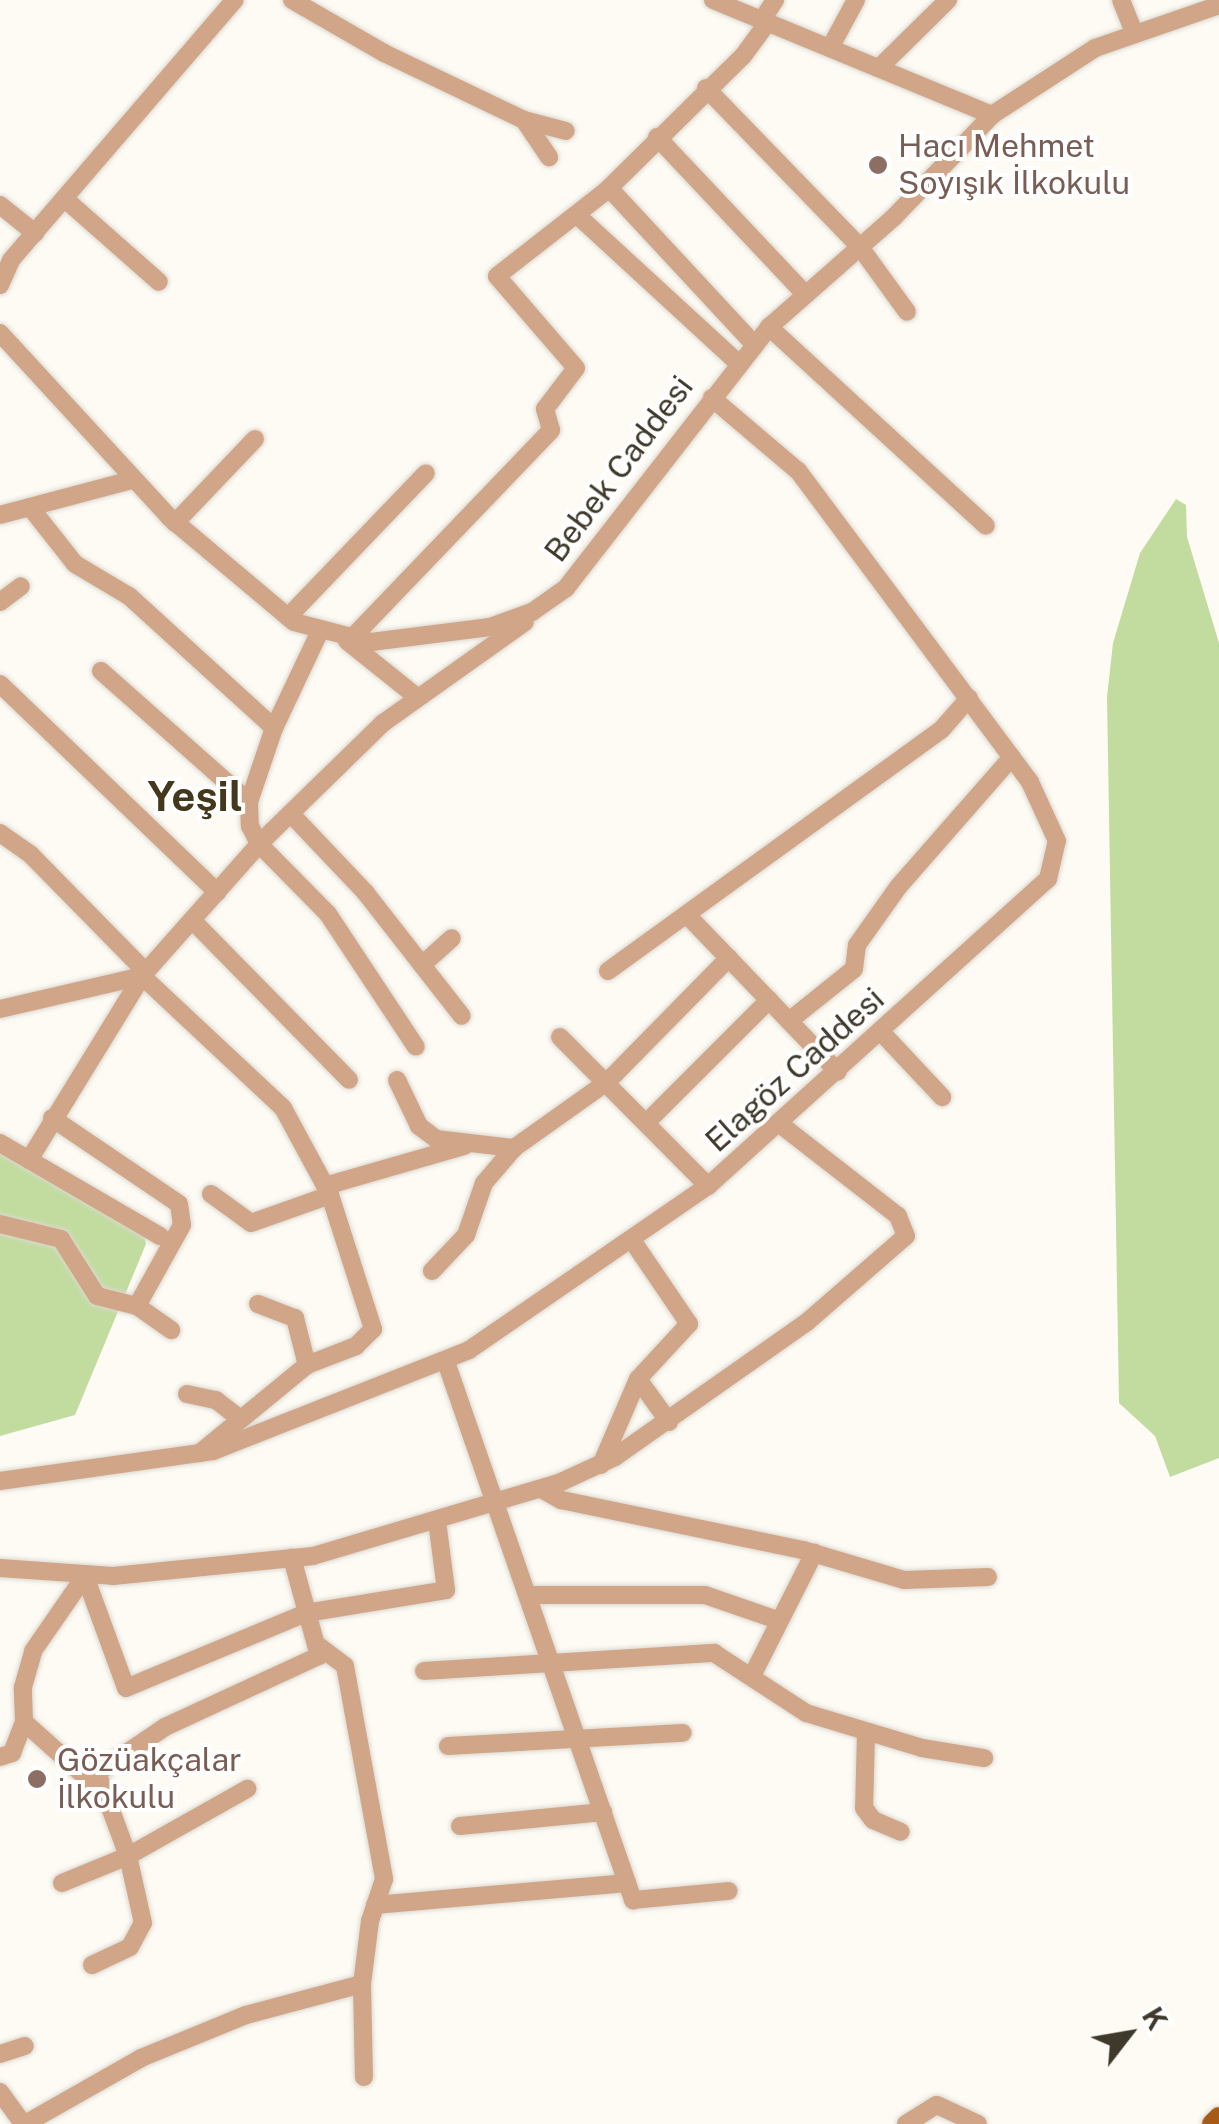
<!DOCTYPE html>
<meta charset="utf-8">
<style>
body{margin:0}
#map{position:relative;width:1219px;height:2124px;overflow:hidden;background:#fdfbf4;font-family:"Public Sans",sans-serif}
div>[style]{position:absolute}
.green>*{inset:0;background:#c2dc9f}
.roads{filter:drop-shadow(0 0 2px #dbd8d0) drop-shadow(0 0 2px #dbd8d0)}
.minor>*{height:18px;margin:-9px;padding:0 9px;transform-origin:9px;border-radius:9px;background:#d1a587}
.major>*{height:20px;margin:-10px;padding:0 10px;transform-origin:10px;border-radius:10px;background:#a75a16}
.dots>*{width:28px;height:28px;translate:-50% -50%;box-sizing:border-box;border:5px solid #fff;border-radius:50%}
span{translate:-50% -50%;white-space:nowrap;text-align:center;line-height:1.15;-webkit-text-stroke:8px #fff;paint-order:stroke}
.education-label{font-size:32px;color:#785e54}
.left{translate:0 -50%;text-align:left}
.street-label{font-size:32px;color:#3f392c}
.district-label{font-size:42px;color:#43381b;font-weight:700}
.north{position:absolute;left:1079px;top:1984px;width:100px;height:100px;-webkit-text-stroke:8px #fff;paint-order:stroke;rotate:59deg;font-size:28px;font-weight:700;line-height:40px;text-align:center;color:#3f392c}
.north::after{content:'';display:block;margin:auto;width:35px;height:45px;background:#3f392c;clip-path:polygon(50% 0,100% 100%,50% 72%,0 100%)}
</style>
<div id="map">
<div class="green">
<i style="clip-path:polygon(1176px 499px,1186px 505px,1187px 537px,1219px 643px,1219px 1458px,1170px 1477px,1155px 1436px,1119px 1403px,1107px 697px,1113px 643px,1140px 553px)"></i>
<i style="clip-path:polygon(0 1147px,144px 1235px,146px 1244px,75px 1415px,0 1436px)"></i>
</div>
<div class="roads">
<div class="minor">
<i style="left:292px;top:0;width:106px;rotate:29.9deg"></i>
<i style="left:384px;top:53px;width:155px;rotate:25.6deg"></i>
<i style="left:524px;top:120px;width:43px;rotate:14.7deg"></i>
<i style="left:713px;top:0;width:302px;rotate:22.4deg"></i>
<i style="left:1121px;top:0;width:35px;rotate:68deg"></i>
<i style="left:762px;top:20px;width:24px;rotate:-57deg"></i>
<i style="left:830px;top:48px;width:55px;rotate:-61.6deg"></i>
<i style="left:879px;top:68px;width:97px;rotate:-44.6deg"></i>
<i style="left:706px;top:88px;width:221px;rotate:45.9deg"></i>
<i style="left:860px;top:247px;width:80px;rotate:54.1deg"></i>
<i style="left:524px;top:120px;width:45px;rotate:56deg"></i>
<i style="left:657px;top:137px;width:213px;rotate:46.7deg"></i>
<i style="left:609px;top:188px;width:213px;rotate:47.1deg"></i>
<i style="left:65px;top:199px;width:125px;rotate:41.4deg"></i>
<i style="left:0;top:205px;width:45px;rotate:38.7deg"></i>
<i style="left:577px;top:215px;width:219px;rotate:42.6deg"></i>
<i style="left:0;top:285px;width:27px;rotate:-66deg"></i>
<i style="left:11px;top:260px;width:343px;rotate:-49.3deg"></i>
<i style="left:769px;top:327px;width:294px;rotate:42.5deg"></i>
<i style="left:0;top:333px;width:250px;rotate:47.4deg"></i>
<i style="left:169px;top:517px;width:163px;rotate:40deg"></i>
<i style="left:294px;top:622px;width:80px;rotate:14.6deg"></i>
<i style="left:371px;top:642px;width:120px;rotate:-7.2deg"></i>
<i style="left:490px;top:627px;width:45px;rotate:-19.7deg"></i>
<i style="left:532px;top:612px;width:42px;rotate:-35.2deg"></i>
<i style="left:566px;top:588px;width:331px;rotate:-52.1deg"></i>
<i style="left:769px;top:327px;width:167px;rotate:-41.3deg"></i>
<i style="left:894px;top:217px;width:141px;rotate:-46.1deg"></i>
<i style="left:992px;top:115px;width:123px;rotate:-33deg"></i>
<i style="left:1095px;top:48px;width:131px;rotate:-19.1deg"></i>
<i style="left:30px;top:507px;width:73px;rotate:51.7deg"></i>
<i style="left:75px;top:564px;width:63px;rotate:30.7deg"></i>
<i style="left:129px;top:596px;width:196px;rotate:42.3deg"></i>
<i style="left:0;top:515px;width:137px;rotate:-14.9deg"></i>
<i style="left:175px;top:523px;width:116px;rotate:-46.4deg"></i>
<i style="left:0;top:602px;width:26px;rotate:-37deg"></i>
<i style="left:288px;top:617px;width:199px;rotate:-46.2deg"></i>
<i style="left:319px;top:633px;width:105px;rotate:115.3deg"></i>
<i style="left:274px;top:728px;width:78px;rotate:108.7deg"></i>
<i style="left:249px;top:802px;width:24px;rotate:88deg"></i>
<i style="left:250px;top:826px;width:20px;rotate:63deg"></i>
<i style="left:259px;top:844px;width:98px;rotate:45.4deg"></i>
<i style="left:328px;top:914px;width:159px;rotate:56.5deg"></i>
<i style="left:347px;top:641px;width:90px;rotate:38.7deg"></i>
<i style="left:349px;top:641px;width:292px;rotate:-46.2deg"></i>
<i style="left:551px;top:430px;width:22px;rotate:-106deg"></i>
<i style="left:545px;top:409px;width:51px;rotate:-52.9deg"></i>
<i style="left:576px;top:368px;width:121px;rotate:-130.7deg"></i>
<i style="left:497px;top:276px;width:140px;rotate:-38deg"></i>
<i style="left:607px;top:190px;width:191px;rotate:-44.6deg"></i>
<i style="left:743px;top:56px;width:42px;rotate:-53.7deg"></i>
<i style="left:101px;top:671px;width:198px;rotate:41.5deg"></i>
<i style="left:0;top:684px;width:301px;rotate:43.8deg"></i>
<i style="left:291px;top:814px;width:108px;rotate:46.5deg"></i>
<i style="left:365px;top:892px;width:157px;rotate:52deg"></i>
<i style="left:0;top:833px;width:38px;rotate:35deg"></i>
<i style="left:31px;top:855px;width:164px;rotate:45.5deg"></i>
<i style="left:688px;top:916px;width:216px;rotate:46.1deg"></i>
<i style="left:192px;top:920px;width:224px;rotate:45.5deg"></i>
<i style="left:422px;top:965px;width:40px;rotate:-42deg"></i>
<i style="left:608px;top:971px;width:412px;rotate:-35.9deg"></i>
<i style="left:942px;top:729px;width:41px;rotate:-48.9deg"></i>
<i style="left:0;top:1009px;width:146px;rotate:-13.1deg"></i>
<i style="left:142px;top:976px;width:193px;rotate:43.1deg"></i>
<i style="left:283px;top:1108px;width:99px;rotate:61.6deg"></i>
<i style="left:330px;top:1195px;width:141px;rotate:72.2deg"></i>
<i style="left:373px;top:1329px;width:24px;rotate:135deg"></i>
<i style="left:356px;top:1346px;width:53px;rotate:158.8deg"></i>
<i style="left:307px;top:1365px;width:139px;rotate:140.6deg"></i>
<i style="left:789px;top:1021px;width:83px;rotate:-38.7deg"></i>
<i style="left:854px;top:969px;width:24px;rotate:-83deg"></i>
<i style="left:857px;top:945px;width:72px;rotate:-54.6deg"></i>
<i style="left:899px;top:886px;width:171px;rotate:-48.8deg"></i>
<i style="left:882px;top:1033px;width:88px;rotate:46.8deg"></i>
<i style="left:560px;top:1037px;width:210px;rotate:45.2deg"></i>
<i style="left:397px;top:1080px;width:51px;rotate:64.4deg"></i>
<i style="left:419px;top:1126px;width:21px;rotate:37deg"></i>
<i style="left:436px;top:1139px;width:79px;rotate:6.6deg"></i>
<i style="left:514px;top:1148px;width:114px;rotate:-35.4deg"></i>
<i style="left:607px;top:1082px;width:174px;rotate:-45.5deg"></i>
<i style="left:52px;top:1118px;width:153px;rotate:34.1deg"></i>
<i style="left:179px;top:1204px;width:21px;rotate:82deg"></i>
<i style="left:182px;top:1225px;width:93px;rotate:119.1deg"></i>
<i style="left:649px;top:1120px;width:170px;rotate:-45deg"></i>
<i style="left:0;top:1143px;width:185px;rotate:30.2deg"></i>
<i style="left:29px;top:1160px;width:216px;rotate:-58.4deg"></i>
<i style="left:142px;top:976px;width:176px;rotate:-48.4deg"></i>
<i style="left:259px;top:844px;width:173px;rotate:-44.3deg"></i>
<i style="left:383px;top:723px;width:174px;rotate:-35.4deg"></i>
<i style="left:325px;top:1186px;width:145px;rotate:-16.1deg"></i>
<i style="left:211px;top:1194px;width:49px;rotate:35.9deg"></i>
<i style="left:251px;top:1223px;width:84px;rotate:-19.5deg"></i>
<i style="left:0;top:1224px;width:63px;rotate:13.8deg"></i>
<i style="left:61px;top:1239px;width:67px;rotate:57.7deg"></i>
<i style="left:97px;top:1296px;width:41px;rotate:14deg"></i>
<i style="left:137px;top:1306px;width:42px;rotate:35.2deg"></i>
<i style="left:432px;top:1271px;width:50px;rotate:-46.6deg"></i>
<i style="left:466px;top:1235px;width:55px;rotate:-70.9deg"></i>
<i style="left:484px;top:1183px;width:46px;rotate:-49.4deg"></i>
<i style="left:258px;top:1304px;width:40px;rotate:21deg"></i>
<i style="left:295px;top:1318px;width:49px;rotate:75.7deg"></i>
<i style="left:446px;top:1362px;width:570px;rotate:70.83deg"></i>
<i style="left:633px;top:1900px;width:96px;rotate:-5.4deg"></i>
<i style="left:638px;top:1379px;width:53px;rotate:54.2deg"></i>
<i style="left:187px;top:1394px;width:30px;rotate:12deg"></i>
<i style="left:216px;top:1400px;width:31px;rotate:38deg"></i>
<i style="left:601px;top:1465px;width:94px;rotate:-66.7deg"></i>
<i style="left:638px;top:1379px;width:75px;rotate:-47.2deg"></i>
<i style="left:689px;top:1324px;width:102px;rotate:-124.2deg"></i>
<i style="left:0;top:1481px;width:215px;rotate:-8deg"></i>
<i style="left:213px;top:1451px;width:275px;rotate:-21.5deg"></i>
<i style="left:469px;top:1350px;width:290px;rotate:-34.5deg"></i>
<i style="left:708px;top:1186px;width:458px;rotate:-42.1deg"></i>
<i style="left:1048px;top:879px;width:39px;rotate:-77deg"></i>
<i style="left:1057px;top:841px;width:65px;rotate:-114.6deg"></i>
<i style="left:1030px;top:782px;width:388px;rotate:-126.7deg"></i>
<i style="left:798px;top:471px;width:113px;rotate:-139.7deg"></i>
<i style="left:541px;top:1489px;width:23px;rotate:29deg"></i>
<i style="left:561px;top:1500px;width:247px;rotate:11.7deg"></i>
<i style="left:803px;top:1550px;width:105px;rotate:16.5deg"></i>
<i style="left:904px;top:1580px;width:84px;rotate:-2deg"></i>
<i style="left:0;top:1568px;width:113px;rotate:4deg"></i>
<i style="left:113px;top:1576px;width:201px;rotate:-5.7deg"></i>
<i style="left:313px;top:1556px;width:259px;rotate:-16.6deg"></i>
<i style="left:561px;top:1482px;width:60px;rotate:-24.8deg"></i>
<i style="left:615px;top:1457px;width:235px;rotate:-35.1deg"></i>
<i style="left:807px;top:1322px;width:131px;rotate:-41deg"></i>
<i style="left:906px;top:1236px;width:22px;rotate:-112deg"></i>
<i style="left:898px;top:1216px;width:150px;rotate:-142.1deg"></i>
<i style="left:85px;top:1576px;width:119px;rotate:69.9deg"></i>
<i style="left:126px;top:1688px;width:195px;rotate:-22.6deg"></i>
<i style="left:306px;top:1613px;width:142px;rotate:-9.3deg"></i>
<i style="left:446px;top:1590px;width:70px;rotate:-97.4deg"></i>
<i style="left:530px;top:1595px;width:175px"></i>
<i style="left:705px;top:1595px;width:79px;rotate:19.1deg"></i>
<i style="left:316px;top:1644px;width:36px;rotate:37deg"></i>
<i style="left:345px;top:1666px;width:217px;rotate:79.6deg"></i>
<i style="left:384px;top:1879px;width:44px;rotate:108.4deg"></i>
<i style="left:370px;top:1921px;width:64px;rotate:97.2deg"></i>
<i style="left:362px;top:1984px;width:93px;rotate:88.8deg"></i>
<i style="left:424px;top:1671px;width:291px;rotate:-3.6deg"></i>
<i style="left:714px;top:1653px;width:110px;rotate:33.1deg"></i>
<i style="left:806px;top:1713px;width:121px;rotate:16.8deg"></i>
<i style="left:922px;top:1748px;width:63px;rotate:9.2deg"></i>
<i style="left:753px;top:1674px;width:136px;rotate:-63.2deg"></i>
<i style="left:24px;top:1722px;width:86px;rotate:41.7deg"></i>
<i style="left:88px;top:1779px;width:93px;rotate:-34deg"></i>
<i style="left:165px;top:1727px;width:170px;rotate:-24.8deg"></i>
<i style="left:319px;top:1656px;width:102px;rotate:-105.4deg"></i>
<i style="left:866px;top:1734px;width:74px;rotate:91.5deg"></i>
<i style="left:864px;top:1808px;width:15px;rotate:53deg"></i>
<i style="left:873px;top:1820px;width:30px;rotate:23deg"></i>
<i style="left:448px;top:1746px;width:235px;rotate:-3.2deg"></i>
<i style="left:0;top:1757px;width:13px;rotate:-18deg"></i>
<i style="left:12px;top:1753px;width:33px;rotate:-69deg"></i>
<i style="left:24px;top:1722px;width:35px;rotate:-92deg"></i>
<i style="left:23px;top:1687px;width:37px;rotate:-74deg"></i>
<i style="left:33px;top:1651px;width:91px;rotate:-55.3deg"></i>
<i style="left:460px;top:1826px;width:144px;rotate:-5.6deg"></i>
<i style="left:62px;top:1883px;width:71px;rotate:-22.2deg"></i>
<i style="left:128px;top:1856px;width:137px;rotate:-29.4deg"></i>
<i style="left:375px;top:1905px;width:253px;rotate:-5deg"></i>
<i style="left:92px;top:1965px;width:42px;rotate:-25.3deg"></i>
<i style="left:130px;top:1947px;width:27px;rotate:-62deg"></i>
<i style="left:143px;top:1923px;width:69px;rotate:-102.6deg"></i>
<i style="left:128px;top:1856px;width:90px;rotate:-110.3deg"></i>
<i style="left:0;top:2054px;width:26px;rotate:-18deg"></i>
<i style="left:0;top:2092px;width:39px;rotate:54deg"></i>
<i style="left:25px;top:2124px;width:133px;rotate:-29.6deg"></i>
<i style="left:141px;top:2058px;width:113px;rotate:-22.3deg"></i>
<i style="left:246px;top:2015px;width:120px;rotate:-15deg"></i>
<i style="left:906px;top:2124px;width:36px;rotate:-32deg"></i>
<i style="left:937px;top:2105px;width:45px;rotate:24.9deg"></i>
</div>
<div class="major">
<i style="left:1212px;top:2124px;width:10px;rotate:-45deg"></i>
</div>
</div>
<div class="dots">
<i style="left:878px;top:165px;background:#8d6e63"></i>
<i style="left:37px;top:1779px;background:#8d6e63"></i>
</div>
<div class="education-label">
<span class="left" style="left:898px;top:165px">Hacı Mehmet<br>Soyışık İlkokulu</span>
<span class="left" style="left:57px;top:1779px">Gözüakçalar<br>İlkokulu</span>
</div>
<div class="street-label">
<span style="left:619px;top:469px;rotate:-53deg">Bebek Caddesi</span>
<span style="left:795px;top:1070px;rotate:-42deg">Elagöz Caddesi</span>
</div>
<div class="district-label">
<span style="left:195px;top:796px">Yeşil</span>
</div>
<div class="north">K</div>
</div>
